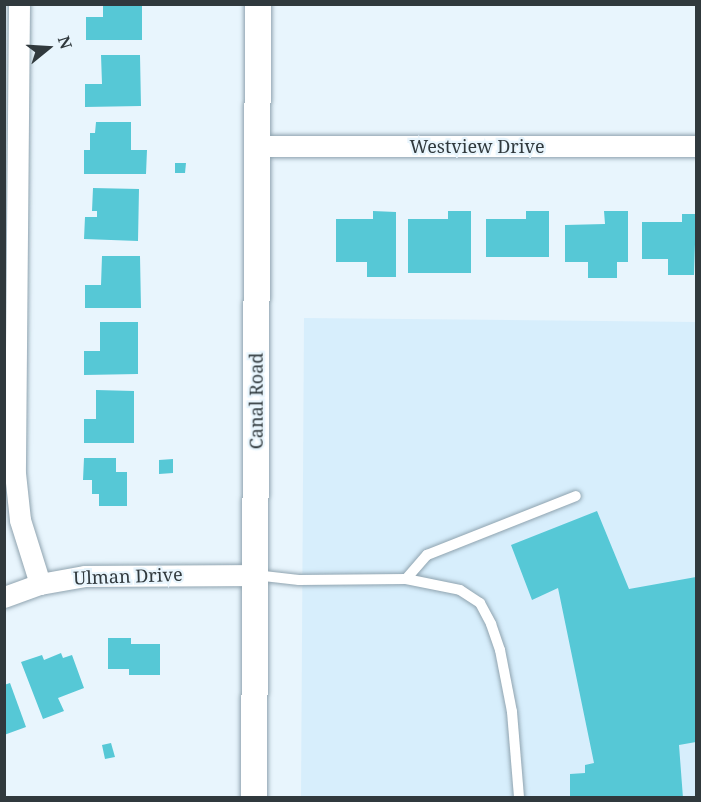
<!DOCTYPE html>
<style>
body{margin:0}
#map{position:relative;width:701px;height:802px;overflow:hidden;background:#e8f5fd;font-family:"Noto Serif",serif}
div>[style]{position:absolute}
.built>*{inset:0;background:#d7eefc}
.building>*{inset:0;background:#56c8d6}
.roads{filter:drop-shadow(0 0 2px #8fa3af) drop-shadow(0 0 2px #8fa3af)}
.service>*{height:10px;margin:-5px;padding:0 5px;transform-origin:5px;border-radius:5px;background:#fff}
.minor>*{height:21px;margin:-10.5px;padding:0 10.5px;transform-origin:10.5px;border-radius:10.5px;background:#fff}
.tertiary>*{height:26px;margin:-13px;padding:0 13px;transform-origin:13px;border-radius:13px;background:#fff}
span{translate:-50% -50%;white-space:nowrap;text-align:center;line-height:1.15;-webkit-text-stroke:4.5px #e8f5fd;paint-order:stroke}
.street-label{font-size:18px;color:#30393d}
.frame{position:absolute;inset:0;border:6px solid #30393d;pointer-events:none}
.north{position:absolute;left:18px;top:18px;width:60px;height:60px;-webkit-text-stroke:4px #e8f5fd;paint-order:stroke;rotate:72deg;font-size:16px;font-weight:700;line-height:24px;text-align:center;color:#30393d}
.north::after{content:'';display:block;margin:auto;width:21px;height:27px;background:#30393d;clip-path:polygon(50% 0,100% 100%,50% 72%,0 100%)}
</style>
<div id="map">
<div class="built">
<i style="clip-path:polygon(304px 318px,696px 322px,696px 797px,301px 798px)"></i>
</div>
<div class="building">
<i style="clip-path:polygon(103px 4px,142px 4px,142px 40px,86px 40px,86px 17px,103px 17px)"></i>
<i style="clip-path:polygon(101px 55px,140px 55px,141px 106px,85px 107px,85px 84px,102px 84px)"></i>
<i style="clip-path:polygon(96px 122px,131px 122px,131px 150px,147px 150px,146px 174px,84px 174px,84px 150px,90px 150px,90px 133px,95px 133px)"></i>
<i style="clip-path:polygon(175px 163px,186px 163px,185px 173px,175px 173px)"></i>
<i style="clip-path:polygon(93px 188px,139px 189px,138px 241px,84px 239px,85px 217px,97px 217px,97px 211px,92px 211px)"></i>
<i style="clip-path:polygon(373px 211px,396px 212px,396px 277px,367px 277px,367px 262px,336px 262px,336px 219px,373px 219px)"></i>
<i style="clip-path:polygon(448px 211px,471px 211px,471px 273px,408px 273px,408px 219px,448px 219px)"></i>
<i style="clip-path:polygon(526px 211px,549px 211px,549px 257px,486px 257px,486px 219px,526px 219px)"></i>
<i style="clip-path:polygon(604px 211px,628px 211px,628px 262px,617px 262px,617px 278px,588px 278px,588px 262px,565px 262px,565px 225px,605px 224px)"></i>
<i style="clip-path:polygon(682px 214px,696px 214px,694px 275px,668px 275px,668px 259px,642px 259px,642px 222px,682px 222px)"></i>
<i style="clip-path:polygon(102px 256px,140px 256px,141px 308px,85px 308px,85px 285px,101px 285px)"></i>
<i style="clip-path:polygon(100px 322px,138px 322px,138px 374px,84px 375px,84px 351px,100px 351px)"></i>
<i style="clip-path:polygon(96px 390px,134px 391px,134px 443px,84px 443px,84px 419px,96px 419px)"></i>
<i style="clip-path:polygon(84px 458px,116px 458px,116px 472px,127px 472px,127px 506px,99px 506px,99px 494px,92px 494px,92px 480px,83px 480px)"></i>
<i style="clip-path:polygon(173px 459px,173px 473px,159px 474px,159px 460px)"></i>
<i style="clip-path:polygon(597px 511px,629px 589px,696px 577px,696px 742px,679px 745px,683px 798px,570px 798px,570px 774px,585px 773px,585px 765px,594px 763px,558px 588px,532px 600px,511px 545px)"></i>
<i style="clip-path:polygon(108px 638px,131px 638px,131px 644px,160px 644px,160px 675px,129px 675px,129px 669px,108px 669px)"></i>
<i style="clip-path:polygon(61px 653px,63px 658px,72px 655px,84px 688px,58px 698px,64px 711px,43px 719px,21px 662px,42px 655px,44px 660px)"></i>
<i style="clip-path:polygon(10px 683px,26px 727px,4px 735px,4px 685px)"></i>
<i style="clip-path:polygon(111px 743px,115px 757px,105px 759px,102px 745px)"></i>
</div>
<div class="roads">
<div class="service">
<i style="left:255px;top:575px;width:44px;rotate:6.5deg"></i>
<i style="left:299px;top:580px;width:107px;rotate:-0.5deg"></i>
<i style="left:406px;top:579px;width:32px;rotate:-49deg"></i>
<i style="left:427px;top:555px;width:160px;rotate:-21.6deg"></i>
<i style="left:406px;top:579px;width:55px;rotate:11.5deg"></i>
<i style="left:460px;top:590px;width:24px;rotate:33deg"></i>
<i style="left:480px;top:603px;width:24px;rotate:62deg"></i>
<i style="left:491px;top:624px;width:28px;rotate:71deg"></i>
<i style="left:500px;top:650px;width:63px;rotate:79deg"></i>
<i style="left:512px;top:712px;width:86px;rotate:85.3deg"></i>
</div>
<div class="minor">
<i style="left:19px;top:4px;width:469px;rotate:90.5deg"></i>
<i style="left:15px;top:473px;width:47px;rotate:83.9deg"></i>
<i style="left:20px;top:520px;width:67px;rotate:72.6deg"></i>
<i style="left:258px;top:146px;width:438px"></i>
<i style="left:4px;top:597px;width:38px;rotate:-20deg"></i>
<i style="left:40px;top:584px;width:46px;rotate:-10.1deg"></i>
<i style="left:85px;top:576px;width:170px;rotate:-0.3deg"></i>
</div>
<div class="tertiary">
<i style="left:254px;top:798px;width:794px;rotate:-89.71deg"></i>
</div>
</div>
<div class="street-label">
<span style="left:477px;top:146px">Westview Drive</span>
<span style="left:256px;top:401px;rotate:-90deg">Canal Road</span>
<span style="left:128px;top:576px;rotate:-2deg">Ulman Drive</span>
</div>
<div class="frame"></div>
<div class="north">N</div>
</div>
